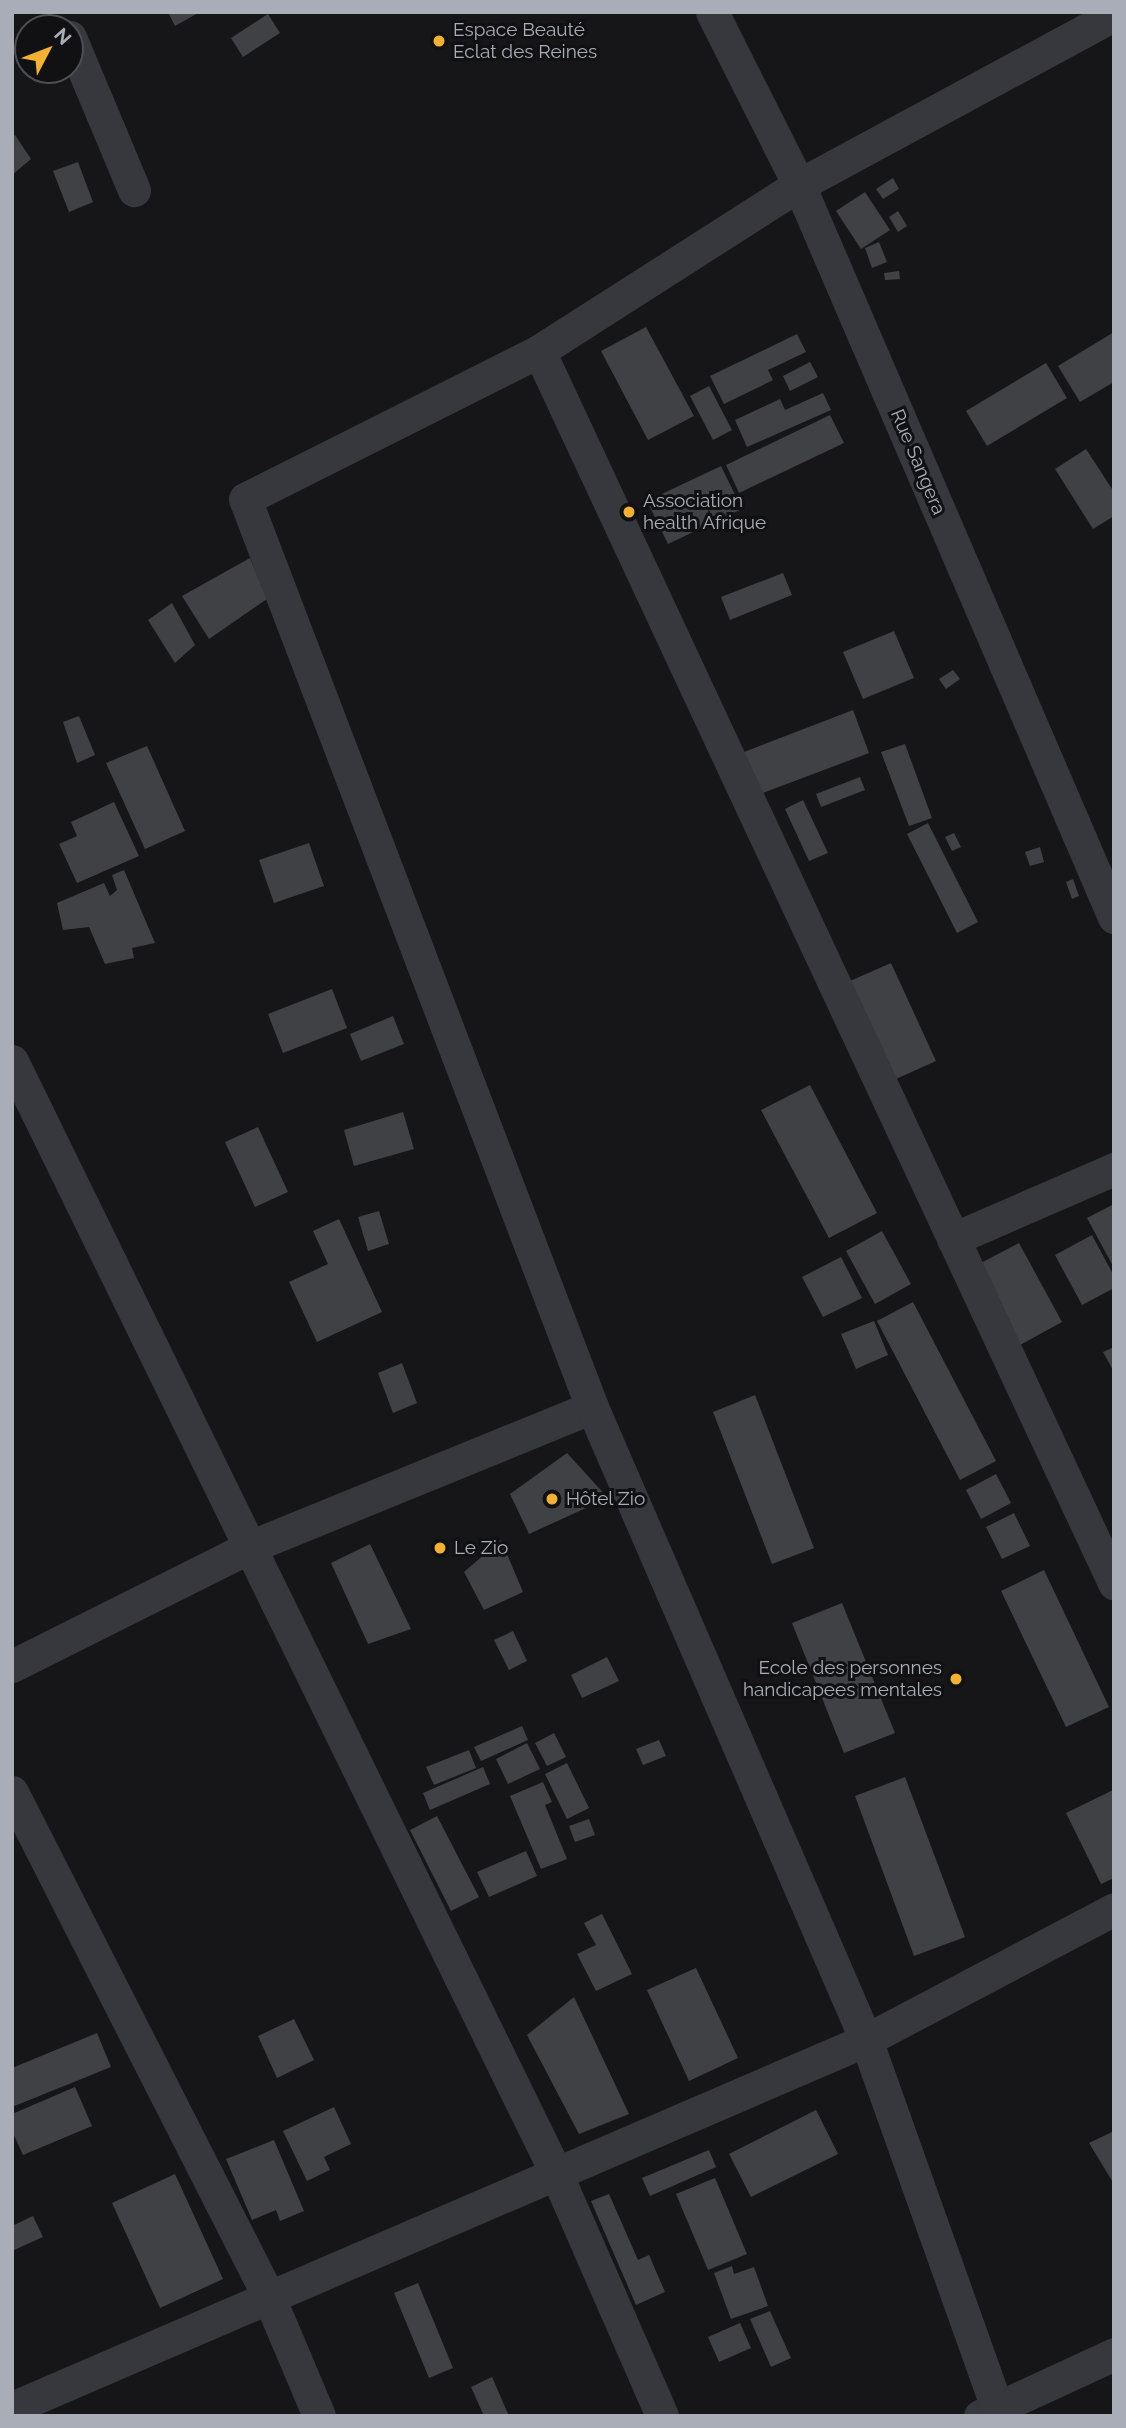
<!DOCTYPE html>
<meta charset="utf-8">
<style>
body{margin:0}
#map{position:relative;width:1126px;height:2428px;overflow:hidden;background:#161618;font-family:Raleway,sans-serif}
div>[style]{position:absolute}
.building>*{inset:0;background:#404145}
.street>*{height:33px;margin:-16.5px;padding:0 16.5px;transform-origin:16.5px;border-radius:16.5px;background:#37383d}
.dots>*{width:19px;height:19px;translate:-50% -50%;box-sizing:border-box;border:4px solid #111113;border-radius:50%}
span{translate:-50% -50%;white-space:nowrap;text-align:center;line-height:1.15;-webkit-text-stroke:6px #111113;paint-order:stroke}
.poi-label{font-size:19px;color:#a8adb8}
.left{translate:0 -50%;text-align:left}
.right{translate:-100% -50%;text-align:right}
.street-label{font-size:19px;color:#a8adb8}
.frame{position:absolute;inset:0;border:14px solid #a8adb8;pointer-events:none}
.north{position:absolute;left:14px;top:14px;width:70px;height:70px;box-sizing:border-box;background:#111113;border:2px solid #4d4f55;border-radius:50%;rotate:48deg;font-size:19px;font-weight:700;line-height:28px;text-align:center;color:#a8adb8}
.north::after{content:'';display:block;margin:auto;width:24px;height:32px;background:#f2b134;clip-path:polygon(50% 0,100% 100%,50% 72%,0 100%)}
</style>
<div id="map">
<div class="building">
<i style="clip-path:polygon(168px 12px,200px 12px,175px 26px)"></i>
<i style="clip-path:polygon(268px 14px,280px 33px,243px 57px,231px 38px)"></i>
<i style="clip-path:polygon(15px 135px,31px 159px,12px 175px,12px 138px)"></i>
<i style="clip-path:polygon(78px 162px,93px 202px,69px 212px,53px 171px)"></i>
<i style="clip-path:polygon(893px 178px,899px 189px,883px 199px,876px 189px)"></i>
<i style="clip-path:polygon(865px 192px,890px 230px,861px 249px,836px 211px)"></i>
<i style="clip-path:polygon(898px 211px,907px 226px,898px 232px,889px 217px)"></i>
<i style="clip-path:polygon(879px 242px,887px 262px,872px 268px,865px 248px)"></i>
<i style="clip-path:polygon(899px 271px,900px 279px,885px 280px,884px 273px)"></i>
<i style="clip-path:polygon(646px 327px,694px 416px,648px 440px,601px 351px)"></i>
<i style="clip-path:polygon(1114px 332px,1114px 382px,1080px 402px,1058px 366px)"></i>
<i style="clip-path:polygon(797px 334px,806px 352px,768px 370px,773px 380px,724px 404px,710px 376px)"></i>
<i style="clip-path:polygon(810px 362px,818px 377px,790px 391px,783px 376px)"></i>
<i style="clip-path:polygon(1046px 363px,1067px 398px,987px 446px,966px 411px)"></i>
<i style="clip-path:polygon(709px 386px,732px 430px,713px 440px,690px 396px)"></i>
<i style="clip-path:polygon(823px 393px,831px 410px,747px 447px,735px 420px,780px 399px,785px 410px)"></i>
<i style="clip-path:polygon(830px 415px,844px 443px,739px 493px,726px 465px)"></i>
<i style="clip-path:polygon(1086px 449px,1114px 492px,1114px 516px,1093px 529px,1055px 469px)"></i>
<i style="clip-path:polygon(721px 466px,742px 509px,668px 544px,647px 501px)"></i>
<i style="clip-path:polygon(250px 558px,267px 599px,209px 639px,182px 596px)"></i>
<i style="clip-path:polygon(783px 573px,792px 595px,730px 620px,721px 597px)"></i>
<i style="clip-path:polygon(172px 603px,195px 645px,175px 663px,148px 620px)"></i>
<i style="clip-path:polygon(894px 631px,914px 678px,863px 699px,843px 652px)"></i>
<i style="clip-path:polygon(953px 670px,960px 679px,946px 689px,939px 679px)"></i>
<i style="clip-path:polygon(853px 710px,869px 753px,755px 796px,739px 754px)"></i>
<i style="clip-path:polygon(79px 716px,95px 755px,77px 763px,63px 722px)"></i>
<i style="clip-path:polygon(905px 744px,932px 818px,909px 826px,881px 752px)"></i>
<i style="clip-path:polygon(147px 746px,185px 831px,145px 849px,106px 763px)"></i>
<i style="clip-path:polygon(860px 777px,865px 790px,821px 807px,816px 794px)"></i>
<i style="clip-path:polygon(803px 800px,828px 853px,809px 861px,785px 809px)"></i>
<i style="clip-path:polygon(114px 802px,139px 856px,77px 883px,59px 844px,77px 836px,71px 822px)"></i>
<i style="clip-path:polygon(928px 823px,978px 922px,957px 933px,907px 834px)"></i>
<i style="clip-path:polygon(954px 833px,961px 847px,952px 851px,945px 837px)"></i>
<i style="clip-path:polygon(309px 843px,324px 886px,274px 903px,259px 860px)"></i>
<i style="clip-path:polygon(1040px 847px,1044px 862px,1030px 866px,1025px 852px)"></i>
<i style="clip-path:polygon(124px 870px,155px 943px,132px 948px,134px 958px,105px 964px,89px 927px,63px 930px,57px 903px,104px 883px,110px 896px,117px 890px,112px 875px)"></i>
<i style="clip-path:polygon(1073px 879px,1079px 896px,1072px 899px,1066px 882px)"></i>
<i style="clip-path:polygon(891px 963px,936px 1061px,896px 1079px,850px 981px)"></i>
<i style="clip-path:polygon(332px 989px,347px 1028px,283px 1053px,268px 1014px)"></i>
<i style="clip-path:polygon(393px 1016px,404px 1044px,361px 1061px,350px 1034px)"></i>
<i style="clip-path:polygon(810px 1085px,877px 1213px,829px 1238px,761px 1110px)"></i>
<i style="clip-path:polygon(403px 1112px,414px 1149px,354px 1166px,344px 1130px)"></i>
<i style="clip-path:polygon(258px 1127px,288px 1192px,255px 1207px,225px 1142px)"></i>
<i style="clip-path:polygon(1114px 1204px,1114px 1268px,1087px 1218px)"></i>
<i style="clip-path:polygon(379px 1211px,389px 1244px,368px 1251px,358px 1217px)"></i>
<i style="clip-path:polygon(339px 1219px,382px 1312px,317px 1342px,289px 1282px,328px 1264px,313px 1231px)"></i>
<i style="clip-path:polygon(882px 1231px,911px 1284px,875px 1304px,846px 1251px)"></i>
<i style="clip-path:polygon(1092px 1235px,1114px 1276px,1114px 1288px,1082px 1305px,1055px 1255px)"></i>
<i style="clip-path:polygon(1019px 1243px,1062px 1322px,1020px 1345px,977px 1265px)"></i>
<i style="clip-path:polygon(841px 1257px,862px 1298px,823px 1317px,802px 1277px)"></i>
<i style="clip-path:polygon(913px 1302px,996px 1461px,960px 1480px,877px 1321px)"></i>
<i style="clip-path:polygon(874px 1321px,888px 1355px,856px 1369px,841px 1334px)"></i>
<i style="clip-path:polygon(1114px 1347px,1114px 1372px,1103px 1352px)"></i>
<i style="clip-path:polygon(402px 1363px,417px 1403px,393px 1413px,378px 1373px)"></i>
<i style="clip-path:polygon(755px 1395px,814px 1548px,772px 1564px,713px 1412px)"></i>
<i style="clip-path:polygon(567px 1453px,608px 1498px,529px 1534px,510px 1494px)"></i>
<i style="clip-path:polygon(996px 1474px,1011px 1503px,981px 1519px,966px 1490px)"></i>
<i style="clip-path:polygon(1014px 1513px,1030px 1546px,1002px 1559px,986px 1527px)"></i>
<i style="clip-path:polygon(501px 1540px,523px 1592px,484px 1610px,464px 1572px)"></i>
<i style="clip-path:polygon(370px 1544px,411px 1629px,368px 1644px,331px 1563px)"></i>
<i style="clip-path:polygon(1044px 1570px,1109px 1707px,1066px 1727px,1001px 1591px)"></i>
<i style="clip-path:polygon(842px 1603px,895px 1733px,844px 1753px,792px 1623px)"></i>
<i style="clip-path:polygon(513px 1631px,527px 1661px,509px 1670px,494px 1640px)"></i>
<i style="clip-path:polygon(607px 1657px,619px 1681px,582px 1698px,571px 1675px)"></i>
<i style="clip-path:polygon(522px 1726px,528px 1740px,481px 1761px,474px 1747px)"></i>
<i style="clip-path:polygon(554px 1733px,566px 1757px,547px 1766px,535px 1743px)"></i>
<i style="clip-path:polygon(659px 1740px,666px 1756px,643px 1765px,636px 1749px)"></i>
<i style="clip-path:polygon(527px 1743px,540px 1769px,508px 1784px,496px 1759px)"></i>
<i style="clip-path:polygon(469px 1750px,476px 1768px,434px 1785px,426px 1767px)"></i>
<i style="clip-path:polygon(567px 1763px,589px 1808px,567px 1819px,545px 1774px)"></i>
<i style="clip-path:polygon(483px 1767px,490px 1784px,430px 1810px,423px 1793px)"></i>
<i style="clip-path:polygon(905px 1777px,965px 1937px,914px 1956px,855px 1796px)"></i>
<i style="clip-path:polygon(543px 1782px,552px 1802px,545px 1805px,567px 1859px,541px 1869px,510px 1796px)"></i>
<i style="clip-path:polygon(1113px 1790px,1114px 1878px,1101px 1884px,1066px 1813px)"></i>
<i style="clip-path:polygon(437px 1816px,479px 1897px,451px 1911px,410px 1830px)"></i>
<i style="clip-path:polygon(589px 1819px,595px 1835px,575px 1842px,569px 1826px)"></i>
<i style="clip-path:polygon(526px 1851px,537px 1876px,489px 1897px,477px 1872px)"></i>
<i style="clip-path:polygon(602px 1914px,632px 1974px,596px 1991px,577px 1954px,596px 1945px,584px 1923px)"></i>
<i style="clip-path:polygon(696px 1968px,738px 2058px,689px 2081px,647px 1990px)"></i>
<i style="clip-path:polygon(574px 1997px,629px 2114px,579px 2134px,527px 2035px)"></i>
<i style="clip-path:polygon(294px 2019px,314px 2060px,277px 2078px,258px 2036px)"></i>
<i style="clip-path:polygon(97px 2033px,111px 2067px,12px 2107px,12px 2068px)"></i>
<i style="clip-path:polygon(75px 2087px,92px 2126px,23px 2155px,12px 2131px,12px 2114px)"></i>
<i style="clip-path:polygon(334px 2107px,351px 2144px,324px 2157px,330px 2170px,307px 2181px,283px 2131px)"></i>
<i style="clip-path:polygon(816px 2110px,838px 2154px,751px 2197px,729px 2154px)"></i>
<i style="clip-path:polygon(1114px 2131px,1114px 2184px,1089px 2143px)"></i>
<i style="clip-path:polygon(274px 2140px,304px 2211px,280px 2221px,276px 2210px,252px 2220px,226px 2159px)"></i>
<i style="clip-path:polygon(709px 2150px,716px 2167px,650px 2196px,642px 2178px)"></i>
<i style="clip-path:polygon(175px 2174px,223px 2279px,160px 2308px,112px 2203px)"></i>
<i style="clip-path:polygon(715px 2178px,747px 2254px,708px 2270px,676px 2194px)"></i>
<i style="clip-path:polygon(609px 2194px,638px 2260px,649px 2255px,665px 2292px,636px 2305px,591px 2201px)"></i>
<i style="clip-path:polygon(33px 2216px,43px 2237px,12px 2251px,12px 2226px)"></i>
<i style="clip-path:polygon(732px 2266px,734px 2274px,754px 2267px,768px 2306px,731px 2319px,714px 2273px)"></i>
<i style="clip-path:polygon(418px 2283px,453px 2368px,429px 2378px,394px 2293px)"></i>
<i style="clip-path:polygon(770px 2311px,791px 2358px,771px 2367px,750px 2319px)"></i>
<i style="clip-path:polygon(740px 2323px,751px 2348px,719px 2362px,708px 2337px)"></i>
<i style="clip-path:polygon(492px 2377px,509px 2416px,484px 2416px,471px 2387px)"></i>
</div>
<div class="street">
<i style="left:712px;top:12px;width:194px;rotate:63.3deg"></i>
<i style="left:799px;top:185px;width:797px;rotate:66.72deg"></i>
<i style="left:70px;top:37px;width:166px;rotate:67.3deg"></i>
<i style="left:539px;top:351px;width:1360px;rotate:64.98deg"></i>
<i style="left:12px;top:1061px;width:1238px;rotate:63.93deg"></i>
<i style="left:556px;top:2173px;width:265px;rotate:66.4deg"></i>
<i style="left:953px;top:1239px;width:176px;rotate:-23.5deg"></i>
<i style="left:12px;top:1666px;width:268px;rotate:-26.6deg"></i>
<i style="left:252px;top:1546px;width:367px;rotate:-22.2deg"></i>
<i style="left:12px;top:1792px;width:564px;rotate:63.03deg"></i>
<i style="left:268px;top:2295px;width:131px;rotate:67.1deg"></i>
<i style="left:12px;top:2408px;width:930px;rotate:-23.31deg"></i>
<i style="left:866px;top:2040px;width:280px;rotate:-27.8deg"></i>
<i style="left:980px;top:2416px;width:148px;rotate:-24.8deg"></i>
<i style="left:1000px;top:2416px;width:399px;rotate:-109.6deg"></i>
<i style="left:866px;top:2040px;width:690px;rotate:-113.41deg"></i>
<i style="left:592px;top:1407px;width:972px;rotate:-110.91deg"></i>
<i style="left:245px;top:499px;width:329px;rotate:-26.7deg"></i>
<i style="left:539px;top:351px;width:308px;rotate:-32.6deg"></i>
<i style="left:799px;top:185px;width:358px;rotate:-28.4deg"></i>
</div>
<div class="dots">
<i style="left:439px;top:41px;background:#f2b134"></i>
<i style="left:629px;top:512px;background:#f2b134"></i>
<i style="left:552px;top:1499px;background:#f2b134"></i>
<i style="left:440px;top:1548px;background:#f2b134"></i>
<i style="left:956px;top:1679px;background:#f2b134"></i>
</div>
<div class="poi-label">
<span class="left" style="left:453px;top:41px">Espace Beauté<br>Eclat des Reines</span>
<span class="left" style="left:643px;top:512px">Association<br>health Afrique</span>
<span class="left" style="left:566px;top:1499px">Hôtel Zio</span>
<span class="left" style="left:454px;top:1548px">Le Zio</span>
<span class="right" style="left:942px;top:1679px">Ecole des personnes<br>handicapees mentales</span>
</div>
<div class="street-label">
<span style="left:918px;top:462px;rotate:67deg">Rue Sangera</span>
</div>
<div class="frame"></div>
<div class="north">N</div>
</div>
